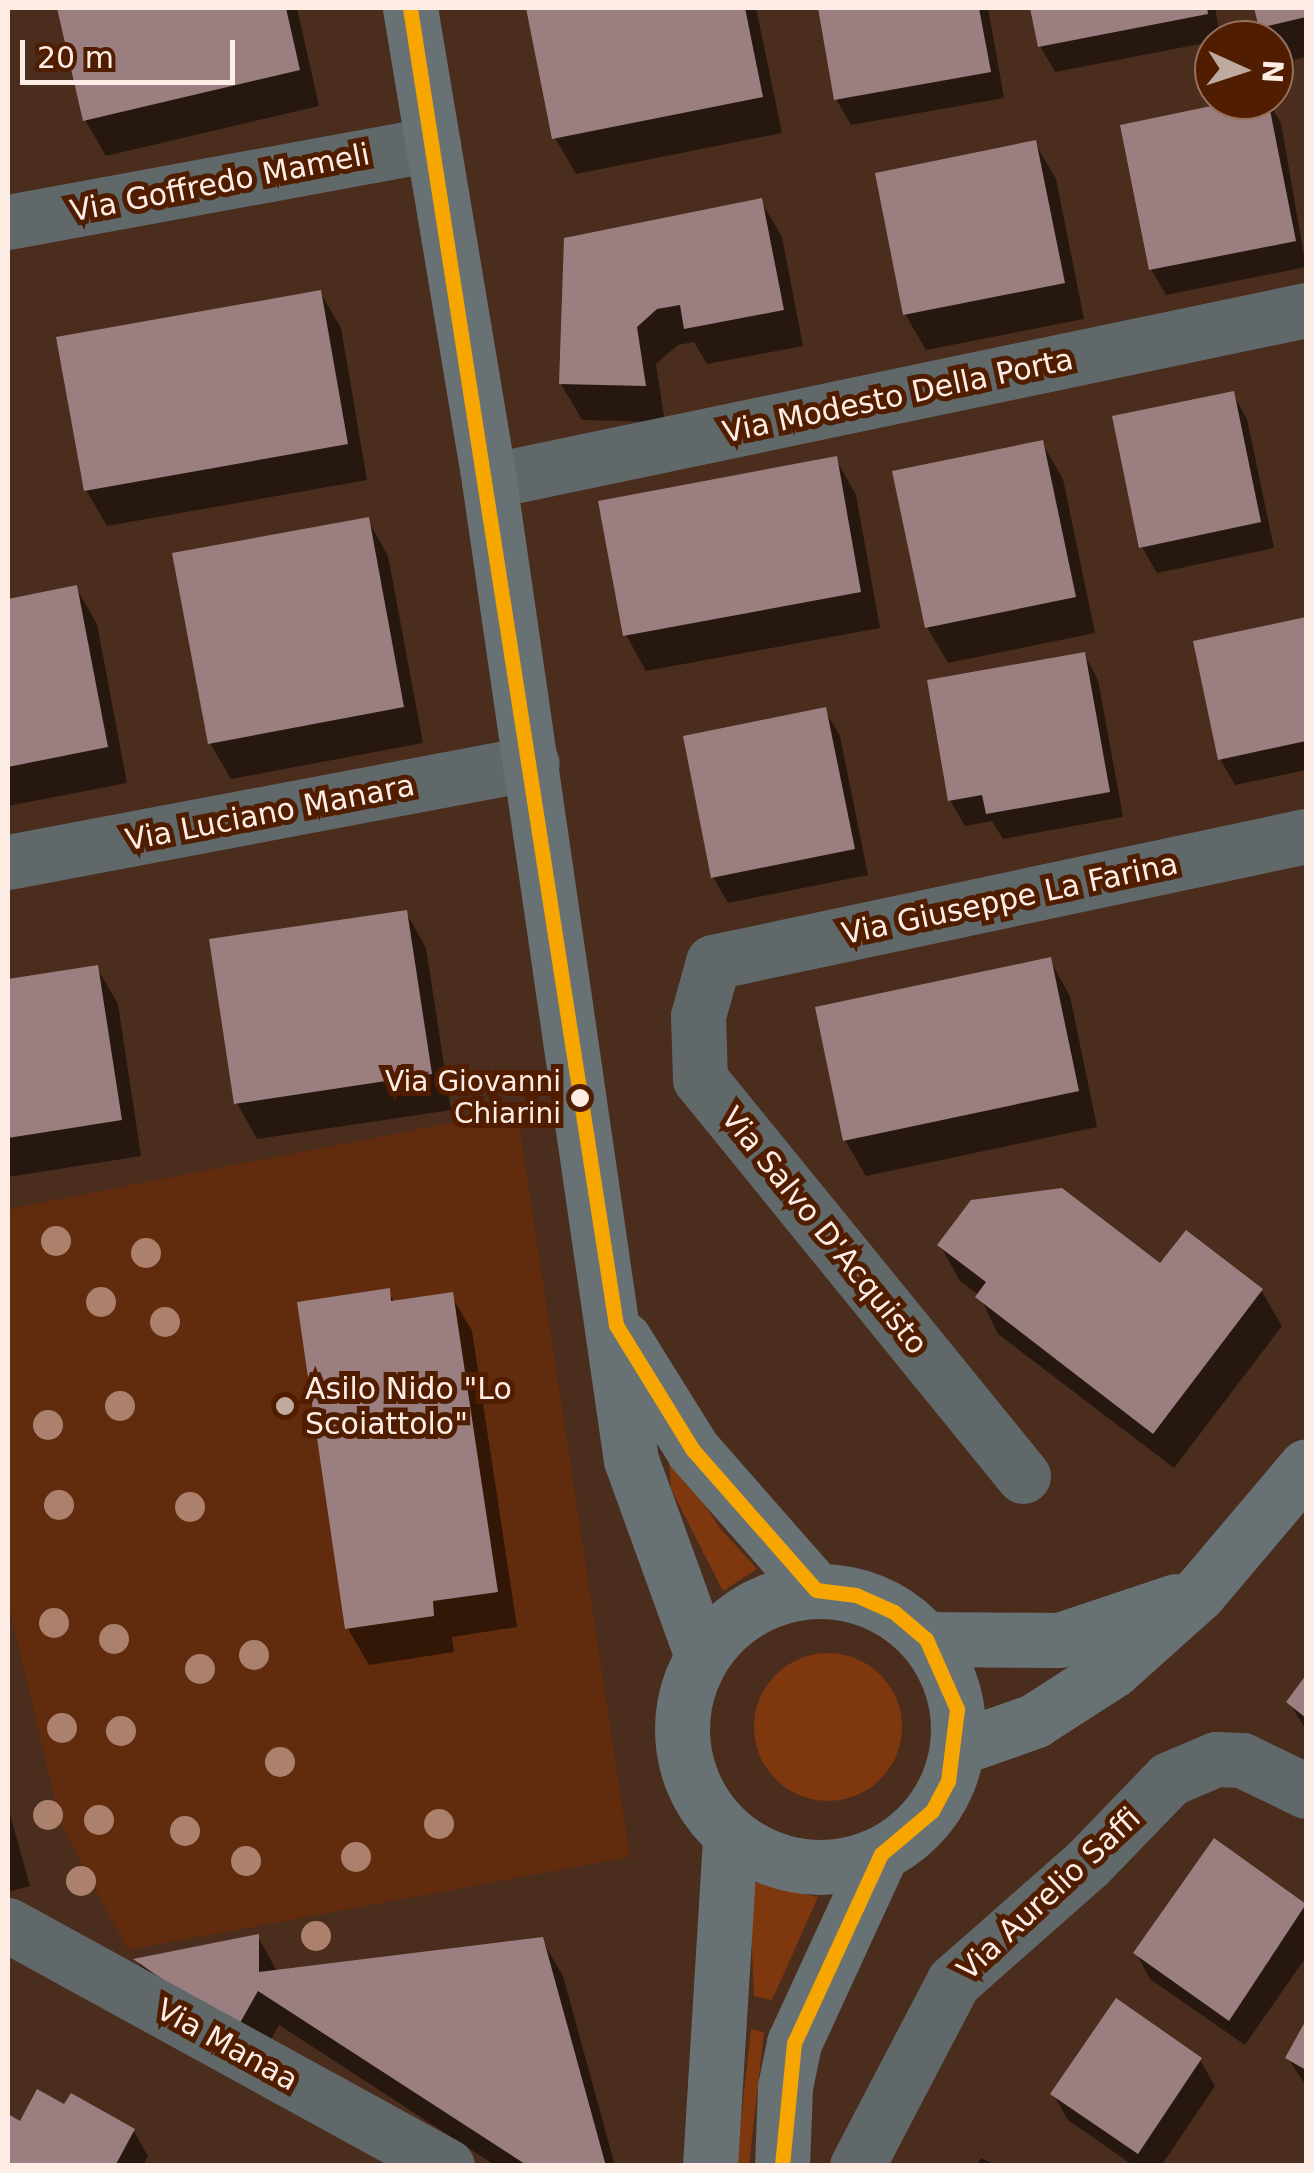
<!DOCTYPE html>
<style>
body{margin:0}
#map{position:relative;width:1314px;height:2173px;overflow:hidden;background:#4a2d1d;font-family:"DejaVu Sans",sans-serif}
div>[style]{position:absolute}
.built>*{inset:0;background:#612b0d}
.green>*{inset:0;background:#7f370e}
.round{border-radius:50%}
.shadow>*{inset:0;background:#0007}
.building>*{inset:0;background:#9b7e80}
.street>*{height:55px;margin:-27.5px;padding:0 27.5px;transform-origin:27.5px;border-radius:27.5px;background:#61686a}
.secondary>*{height:55px;margin:-27.5px;padding:0 27.5px;transform-origin:27.5px;border-radius:27.5px;background:#687275}
.secondary>.ring{margin:-27.5px;padding:0;box-sizing:content-box;background:none;border:55px solid #687275;border-radius:50%}
.bus-1>*{height:15px;margin:-7.5px;padding:0 7.5px;transform-origin:7.5px;border-radius:7.5px;background:#f7a600}
.trees>*{width:30px;height:30px;margin:-15px;border-radius:50%;background:#ab816d}
.dots>*{width:28px;height:28px;translate:-50% -50%;box-sizing:border-box;border:5px solid #501d00;border-radius:50%}
span{translate:-50% -50%;white-space:nowrap;text-align:center;line-height:1.15;-webkit-text-stroke:10px #501d00;paint-order:stroke}
.bus-label{font-size:28px;color:#feede5}
.right{translate:-100% -50%;text-align:right}
.street-label{font-size:30px;color:#feede5}
.poi-label{font-size:30px;color:#feede5}
.left{translate:0 -50%;text-align:left}
.frame{position:absolute;inset:0;border:10px solid #feede5;pointer-events:none}
.north{position:absolute;left:1194px;top:20px;width:100px;height:100px;box-sizing:border-box;background:#501d00;border:2px solid #96705c;border-radius:50%;rotate:93deg;font-size:28px;font-weight:700;line-height:40px;text-align:center;color:#feede5}
.north::after{content:'';display:block;margin:auto;width:35px;height:45px;background:#bfaa9f;clip-path:polygon(50% 0,100% 100%,50% 72%,0 100%)}
.scale{position:absolute;left:20px;top:40px;width:215px;height:45px;box-sizing:border-box;border:5px solid #feede5;border-top:0;padding-left:12px;font-size:30px;line-height:35px;white-space:nowrap;color:#feede5;-webkit-text-stroke:8px #501d00;paint-order:stroke}
</style>
<div id="map">
<div class="built">
<i style="clip-path:polygon(517px 1110px,630px 1857px,128px 1950px,61px 1825px,8px 1603px,8px 1209px)"></i>
</div>
<div class="green">
<i style="clip-path:polygon(668px 1446px,719px 1527px,757px 1569px,723px 1591px,671px 1489px)"></i>
<i class="round" style="left:754px;top:1653px;width:148px;height:148px"></i>
<i style="clip-path:polygon(749px 1881px,818px 1897px,772px 2000px,754px 1996px)"></i>
<i style="clip-path:polygon(751px 2029px,764px 2032px,749px 2165px,736px 2166px)"></i>
</div>
<div class="shadow">
<i style="clip-path:polygon(59px 8px,297px 8px,319px 106px,106px 156px,85px 120px)"></i>
<i style="clip-path:polygon(529px 8px,756px 8px,782px 133px,576px 174px,555px 138px)"></i>
<i style="clip-path:polygon(820px 8px,988px 8px,1004px 98px,851px 125px,836px 99px)"></i>
<i style="clip-path:polygon(1032px 8px,1215px 8px,1221px 40px,1055px 72px,1040px 46px)"></i>
<i style="clip-path:polygon(1257px 8px,1306px 8px,1306px 57px,1282px 63px)"></i>
<i style="clip-path:polygon(1252px 100px,1267px 100px,1281px 123px,1306px 267px,1166px 295px,1151px 269px)"></i>
<i style="clip-path:polygon(1035px 143px,1056px 179px,1084px 319px,926px 350px,905px 314px)"></i>
<i style="clip-path:polygon(761px 201px,782px 237px,803px 346px,707px 364px,694px 342px,678px 345px,656px 364px,665px 422px,582px 420px,561px 384px)"></i>
<i style="clip-path:polygon(320px 292px,341px 328px,367px 480px,107px 526px,86px 490px)"></i>
<i style="clip-path:polygon(1232px 393px,1247px 419px,1274px 548px,1157px 573px,1142px 547px)"></i>
<i style="clip-path:polygon(1042px 443px,1063px 479px,1095px 633px,948px 663px,927px 627px)"></i>
<i style="clip-path:polygon(836px 459px,856px 495px,880px 628px,646px 671px,626px 635px)"></i>
<i style="clip-path:polygon(368px 520px,388px 556px,423px 743px,231px 779px,210px 743px)"></i>
<i style="clip-path:polygon(76px 588px,97px 624px,127px 783px,8px 806px,8px 602px)"></i>
<i style="clip-path:polygon(1306px 619px,1306px 770px,1235px 785px,1220px 759px,1196px 643px)"></i>
<i style="clip-path:polygon(1084px 654px,1098px 680px,1123px 817px,1003px 839px,992px 821px,965px 826px,950px 800px)"></i>
<i style="clip-path:polygon(825px 710px,840px 736px,868px 875px,728px 903px,713px 877px)"></i>
<i style="clip-path:polygon(406px 912px,426px 948px,451px 1110px,257px 1139px,237px 1103px)"></i>
<i style="clip-path:polygon(1050px 960px,1070px 996px,1097px 1127px,866px 1176px,845px 1140px)"></i>
<i style="clip-path:polygon(97px 968px,118px 1004px,141px 1156px,8px 1177px,8px 982px)"></i>
<i style="clip-path:polygon(940px 1245px,1161px 1266px,1261px 1290px,1282px 1326px,1174px 1468px,998px 1334px,979px 1295px,960px 1281px)"></i>
<i style="clip-path:polygon(388px 1291px,395px 1303px,451px 1295px,472px 1331px,517px 1627px,452px 1637px,454px 1652px,369px 1665px,348px 1629px,300px 1304px)"></i>
<i style="clip-path:polygon(1306px 1679px,1306px 1730px,1289px 1702px)"></i>
<i style="clip-path:polygon(8px 1807px,30px 1886px,8px 1892px)"></i>
<i style="clip-path:polygon(1214px 1841px,1306px 1907px,1306px 1957px,1245px 2045px,1150px 1979px,1136px 1953px)"></i>
<i style="clip-path:polygon(258px 1937px,278px 1973px,542px 1940px,563px 1976px,615px 2166px,496px 2166px,279px 2025px,257px 2065px,157px 1995px,137px 1960px)"></i>
<i style="clip-path:polygon(1306px 2025px,1306px 2086px,1288px 2058px)"></i>
<i style="clip-path:polygon(1200px 2060px,1215px 2086px,1161px 2166px,1134px 2166px,1068px 2120px,1053px 2094px)"></i>
<i style="clip-path:polygon(64px 2108px,133px 2130px,148px 2156px,143px 2166px,8px 2166px,8px 2117px,21px 2124px)"></i>
<i style="clip-path:polygon(981px 2158px,997px 2166px,977px 2166px)"></i>
</div>
<div class="building">
<i style="clip-path:polygon(57px 8px,286px 8px,300px 70px,83px 121px)"></i>
<i style="clip-path:polygon(526px 8px,745px 8px,763px 97px,552px 139px)"></i>
<i style="clip-path:polygon(818px 8px,979px 8px,991px 72px,834px 100px)"></i>
<i style="clip-path:polygon(1030px 8px,1207px 8px,1208px 14px,1038px 47px)"></i>
<i style="clip-path:polygon(1254px 8px,1306px 8px,1306px 17px,1259px 28px)"></i>
<i style="clip-path:polygon(1240px 100px,1268px 100px,1296px 241px,1149px 270px,1120px 125px)"></i>
<i style="clip-path:polygon(1036px 140px,1065px 283px,903px 315px,875px 173px)"></i>
<i style="clip-path:polygon(762px 198px,784px 310px,684px 329px,680px 305px,657px 309px,637px 327px,646px 386px,559px 384px,564px 238px)"></i>
<i style="clip-path:polygon(321px 290px,348px 444px,84px 491px,56px 337px)"></i>
<i style="clip-path:polygon(1234px 391px,1261px 522px,1139px 548px,1112px 416px)"></i>
<i style="clip-path:polygon(1043px 440px,1076px 597px,925px 628px,892px 471px)"></i>
<i style="clip-path:polygon(837px 456px,861px 592px,623px 636px,598px 501px)"></i>
<i style="clip-path:polygon(369px 517px,404px 707px,208px 744px,172px 553px)"></i>
<i style="clip-path:polygon(77px 585px,108px 747px,8px 767px,8px 599px)"></i>
<i style="clip-path:polygon(1306px 617px,1306px 741px,1218px 760px,1193px 641px)"></i>
<i style="clip-path:polygon(1085px 652px,1110px 792px,986px 814px,982px 795px,948px 801px,927px 680px)"></i>
<i style="clip-path:polygon(826px 707px,855px 849px,711px 878px,683px 736px)"></i>
<i style="clip-path:polygon(407px 910px,432px 1074px,234px 1104px,209px 939px)"></i>
<i style="clip-path:polygon(1051px 957px,1079px 1091px,843px 1141px,815px 1007px)"></i>
<i style="clip-path:polygon(98px 965px,122px 1120px,8px 1138px,8px 979px)"></i>
<i style="clip-path:polygon(1062px 1188px,1160px 1263px,1186px 1230px,1263px 1289px,1153px 1434px,975px 1297px,986px 1282px,937px 1245px,971px 1200px)"></i>
<i style="clip-path:polygon(390px 1288px,391px 1301px,453px 1292px,498px 1592px,433px 1601px,434px 1616px,345px 1629px,297px 1302px)"></i>
<i style="clip-path:polygon(1306px 1675px,1306px 1718px,1286px 1702px)"></i>
<i style="clip-path:polygon(1214px 1838px,1306px 1904px,1229px 2021px,1133px 1953px)"></i>
<i style="clip-path:polygon(259px 1934px,259px 1972px,543px 1937px,606px 2166px,528px 2166px,258px 1991px,236px 2030px,133px 1959px)"></i>
<i style="clip-path:polygon(1116px 1998px,1202px 2058px,1138px 2154px,1050px 2094px)"></i>
<i style="clip-path:polygon(1306px 2020px,1306px 2070px,1285px 2058px)"></i>
<i style="clip-path:polygon(37px 2089px,64px 2104px,71px 2093px,135px 2129px,115px 2166px,8px 2166px,8px 2114px,20px 2121px)"></i>
</div>
<div class="street">
<i style="left:8px;top:222px;width:432px;rotate:-10.4deg"></i>
<i style="left:489px;top:481px;width:835px;rotate:-11.82deg"></i>
<i style="left:8px;top:862px;width:533px;rotate:-10.7deg"></i>
<i style="left:1023px;top:1476px;width:512px;rotate:-129.13deg"></i>
<i style="left:700px;top:1079px;width:63px;rotate:-91.8deg"></i>
<i style="left:698px;top:1016px;width:56px;rotate:-74.5deg"></i>
<i style="left:713px;top:962px;width:606px;rotate:-12deg"></i>
<i style="left:8px;top:1925px;width:501px;rotate:28.77deg"></i>
<i style="left:857px;top:2166px;width:208px;rotate:-62.4deg"></i>
<i style="left:953px;top:1982px;width:179px;rotate:-41.4deg"></i>
<i style="left:1087px;top:1864px;width:118px;rotate:-46deg"></i>
<i style="left:1169px;top:1779px;width:51px;rotate:-23.1deg"></i>
<i style="left:1216px;top:1759px;width:26px;rotate:2deg"></i>
<i style="left:1242px;top:1760px;width:71px;rotate:25.8deg"></i>
</div>
<div class="secondary">
<i style="left:410px;top:8px;width:480px;rotate:80.5deg"></i>
<i style="left:489px;top:481px;width:989px;rotate:81.75deg"></i>
<i style="left:631px;top:1460px;width:208px;rotate:70.1deg"></i>
<i style="left:624px;top:1339px;width:131px;rotate:58.1deg"></i>
<i style="left:693px;top:1450px;width:186px;rotate:48.7deg"></i>
<i class="ring" style="left:682px;top:1591px;width:221px;height:221px"></i>
<i style="left:926px;top:1639px;width:133px;rotate:0.4deg"></i>
<i style="left:1059px;top:1640px;width:123px;rotate:-18.4deg"></i>
<i style="left:957px;top:1748px;width:82px;rotate:-19.3deg"></i>
<i style="left:1034px;top:1721px;width:94px;rotate:-32.8deg"></i>
<i style="left:1113px;top:1670px;width:114px;rotate:-41.8deg"></i>
<i style="left:1198px;top:1594px;width:167px;rotate:-49.8deg"></i>
<i style="left:710px;top:2166px;width:332px;rotate:-86.5deg"></i>
<i style="left:782px;top:2166px;width:79px;rotate:-87.8deg"></i>
<i style="left:785px;top:2087px;width:45px;rotate:-78.4deg"></i>
<i style="left:794px;top:2043px;width:208px;rotate:-65.3deg"></i>
</div>
<div class="bus-1">
<i style="left:410px;top:8px;width:1333px;rotate:81.11deg"></i>
<i style="left:616px;top:1325px;width:147px;rotate:58.4deg"></i>
<i style="left:693px;top:1450px;width:186px;rotate:48.7deg"></i>
<i style="left:816px;top:1590px;width:40px;rotate:7.1deg"></i>
<i style="left:856px;top:1595px;width:42px;rotate:24.1deg"></i>
<i style="left:894px;top:1612px;width:42px;rotate:40.2deg"></i>
<i style="left:926px;top:1639px;width:77px;rotate:66.1deg"></i>
<i style="left:957px;top:1709px;width:73px;rotate:97.1deg"></i>
<i style="left:948px;top:1781px;width:34px;rotate:118deg"></i>
<i style="left:932px;top:1811px;width:67px;rotate:139.9deg"></i>
<i style="left:881px;top:1854px;width:208px;rotate:114.7deg"></i>
<i style="left:794px;top:2043px;width:124px;rotate:95.6deg"></i>
</div>
<div class="trees">
<i style="left:56px;top:1241px"></i>
<i style="left:146px;top:1253px"></i>
<i style="left:101px;top:1302px"></i>
<i style="left:165px;top:1322px"></i>
<i style="left:120px;top:1406px"></i>
<i style="left:48px;top:1425px"></i>
<i style="left:59px;top:1505px"></i>
<i style="left:190px;top:1507px"></i>
<i style="left:54px;top:1623px"></i>
<i style="left:114px;top:1639px"></i>
<i style="left:254px;top:1655px"></i>
<i style="left:200px;top:1669px"></i>
<i style="left:62px;top:1728px"></i>
<i style="left:121px;top:1731px"></i>
<i style="left:280px;top:1762px"></i>
<i style="left:48px;top:1815px"></i>
<i style="left:99px;top:1820px"></i>
<i style="left:439px;top:1824px"></i>
<i style="left:185px;top:1831px"></i>
<i style="left:356px;top:1857px"></i>
<i style="left:246px;top:1861px"></i>
<i style="left:81px;top:1881px"></i>
<i style="left:316px;top:1936px"></i>
</div>
<div class="dots">
<i style="left:580px;top:1098px;background:#feede5"></i>
<i style="left:285px;top:1406px;background:#bfaa9f"></i>
</div>
<div class="bus-label">
<span class="right" style="left:561px;top:1098px">Via Giovanni<br>Chiarini</span>
</div>
<div class="street-label">
<span style="left:220px;top:183px;rotate:-11deg">Via Goffredo Mameli</span>
<span style="left:898px;top:396px;rotate:-12deg">Via Modesto Della Porta</span>
<span style="left:270px;top:813px;rotate:-11deg">Via Luciano Manara</span>
<span style="left:1010px;top:899px;rotate:-12deg">Via Giuseppe La Farina</span>
<span style="left:824px;top:1231px;rotate:51deg">Via Salvo D'Acquisto</span>
<span style="left:1049px;top:1894px;rotate:-43deg">Via Aurelio Saffi</span>
<span style="left:227px;top:2045px;rotate:29deg">Via Manaa</span>
</div>
<div class="poi-label">
<span class="left" style="left:305px;top:1406px">Asilo Nido "Lo<br>Scoiattolo"</span>
</div>
<div class="frame"></div>
<div class="north">N</div>
<div class="scale">20 m</div>
</div>
